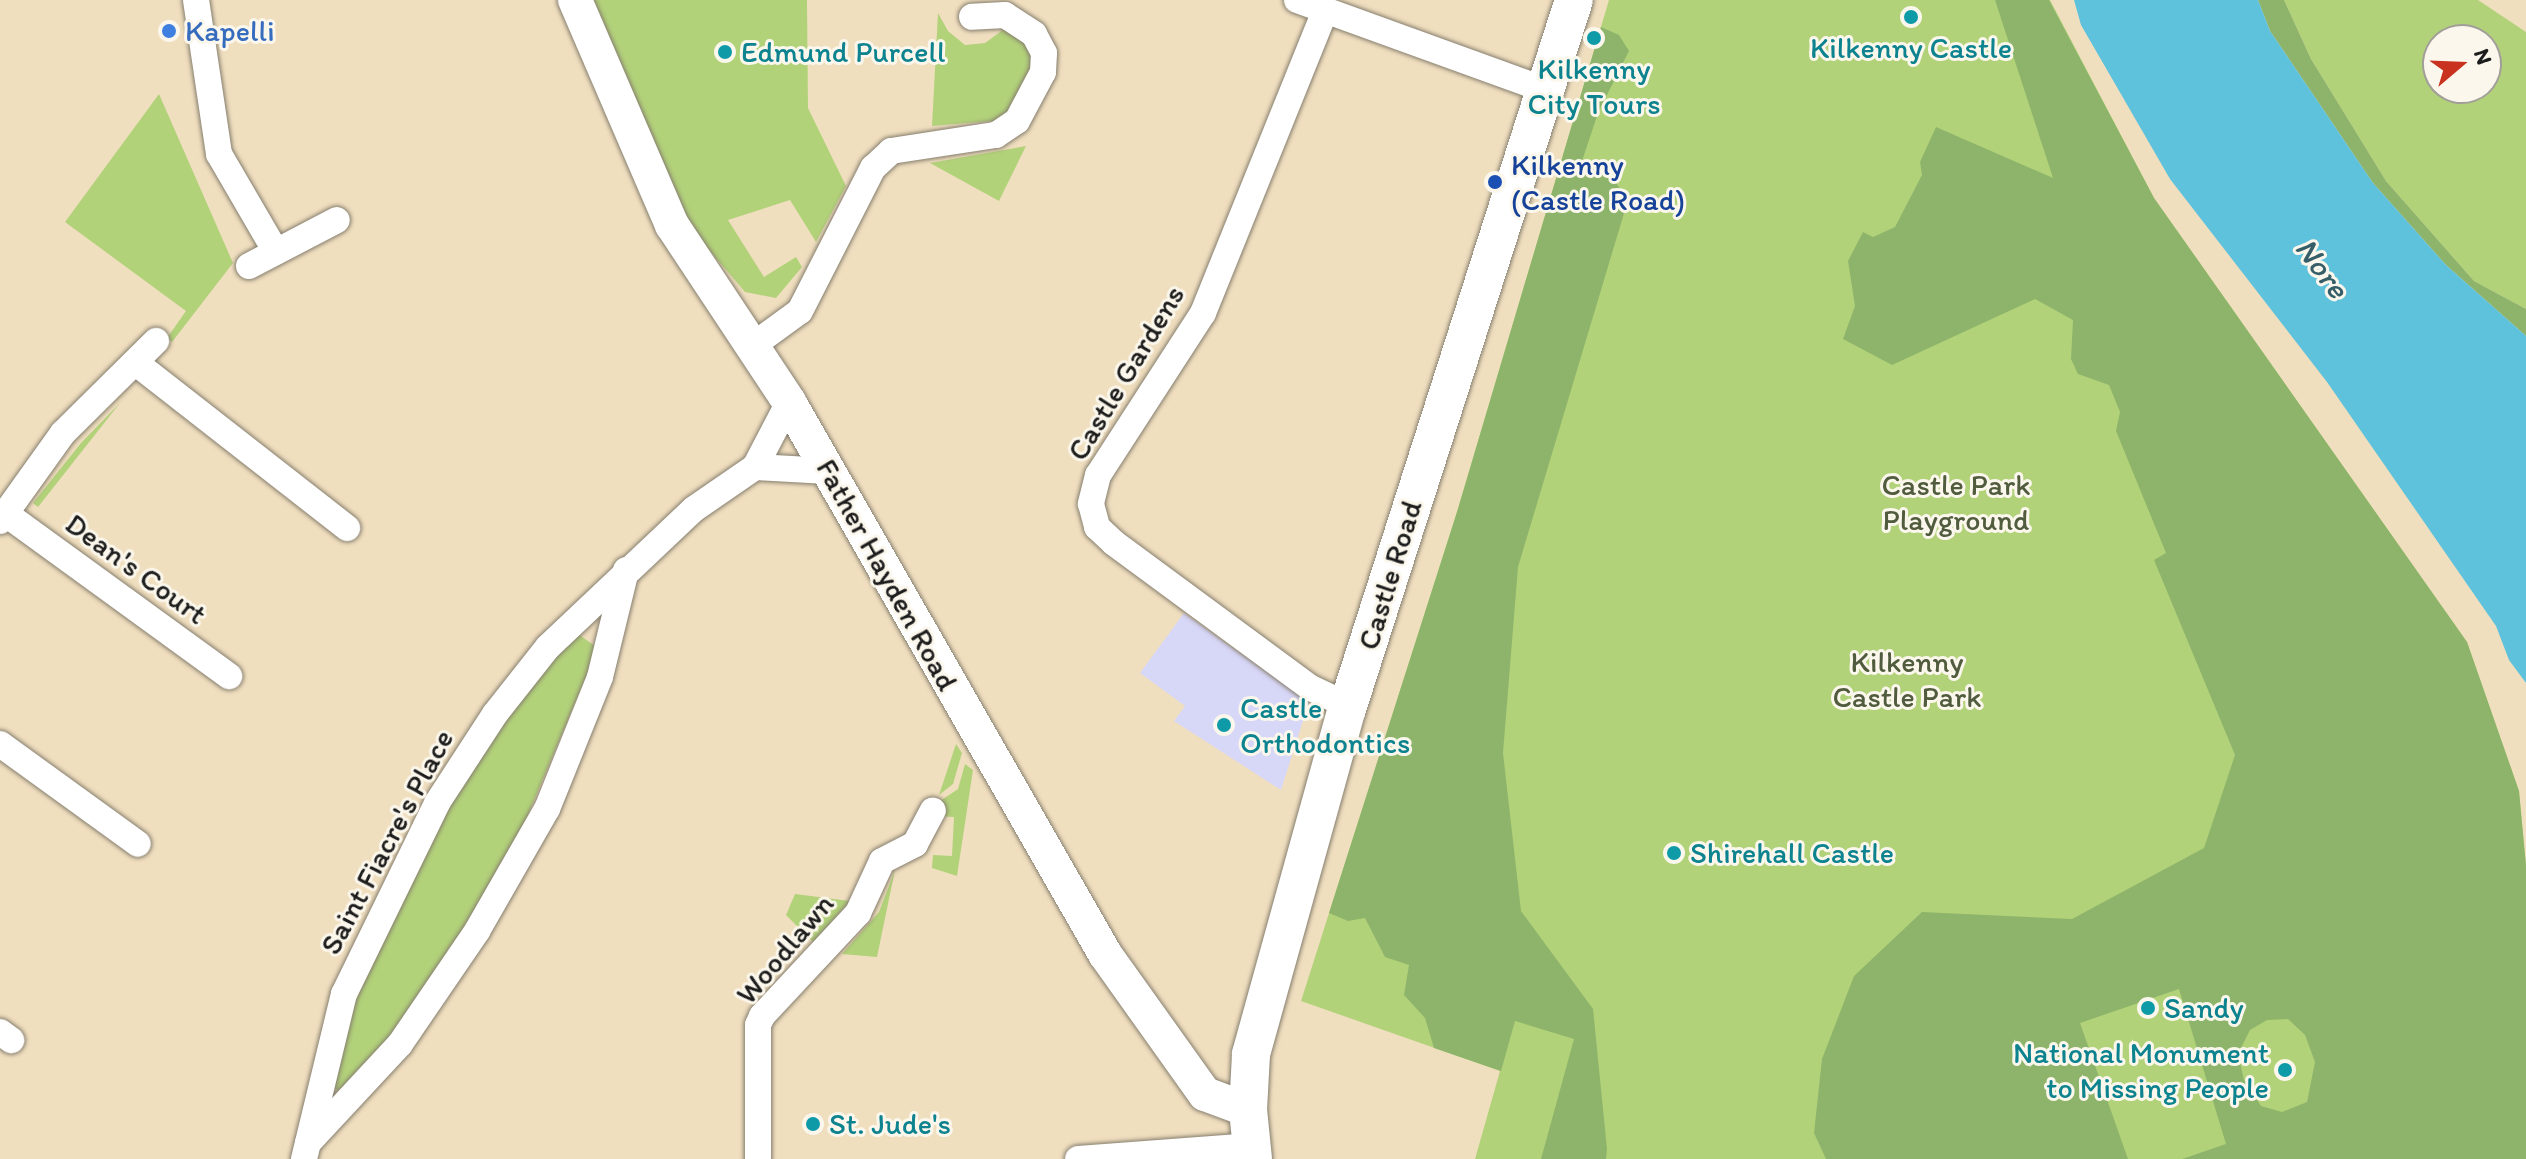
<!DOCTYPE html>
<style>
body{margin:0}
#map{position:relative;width:2526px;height:1159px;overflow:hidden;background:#f0dfbf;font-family:Itim,sans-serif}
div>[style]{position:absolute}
.built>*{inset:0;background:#d7d7f8}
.green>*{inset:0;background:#b2d27a}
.forest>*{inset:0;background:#8db46a}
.water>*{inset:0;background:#5ec2dc}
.roads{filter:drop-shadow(0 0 2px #867e6e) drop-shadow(0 0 2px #867e6e)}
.minor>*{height:26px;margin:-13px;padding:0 13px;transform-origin:13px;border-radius:13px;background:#fff}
.tertiary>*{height:34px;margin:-17px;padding:0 17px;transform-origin:17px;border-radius:17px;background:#fff}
.secondary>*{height:38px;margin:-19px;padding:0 19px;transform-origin:19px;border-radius:19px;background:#fff}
.dots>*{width:22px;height:22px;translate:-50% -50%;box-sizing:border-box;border:4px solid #fbf7ec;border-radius:50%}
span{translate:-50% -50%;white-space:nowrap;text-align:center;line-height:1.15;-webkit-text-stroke:6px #fbf7ec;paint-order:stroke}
.shop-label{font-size:30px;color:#366cbe}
.left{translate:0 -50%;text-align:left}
.culture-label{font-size:30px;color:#0d838f}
.right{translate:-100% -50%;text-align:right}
.transit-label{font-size:30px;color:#164399}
.street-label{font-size:30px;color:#1c1c1c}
.park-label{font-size:30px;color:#505c3d}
.water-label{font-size:32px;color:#365e69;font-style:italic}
.north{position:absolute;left:2422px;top:24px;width:80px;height:80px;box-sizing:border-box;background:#fbf7ec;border:2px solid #a29f99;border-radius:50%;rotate:71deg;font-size:22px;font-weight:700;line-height:32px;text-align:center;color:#1c1c1c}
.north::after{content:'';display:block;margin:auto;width:28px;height:36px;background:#c8321e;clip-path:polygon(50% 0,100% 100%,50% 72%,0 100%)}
</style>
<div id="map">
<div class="built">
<i style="clip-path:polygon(1184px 613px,1309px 702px,1281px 790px,1174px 721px,1185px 706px,1140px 673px)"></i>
</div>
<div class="green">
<i style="clip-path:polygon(592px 0,807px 0,808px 108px,846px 186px,816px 242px,790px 200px,728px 220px,764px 277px,796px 257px,802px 267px,776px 298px,745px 292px,692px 230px)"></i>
<i style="clip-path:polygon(1609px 0,2050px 0,2154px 198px,2467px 642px,2519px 791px,2526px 866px,2526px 1159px,1475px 1159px,1500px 1071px,1301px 1001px,1457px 512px)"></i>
<i style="clip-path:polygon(evenodd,2284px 0,2478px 0,2526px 32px,2526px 309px,2474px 281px,2386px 181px,2311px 59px,2284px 0,2438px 40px,2486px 40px,2486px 88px,2438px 88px,2438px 40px)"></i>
<i style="clip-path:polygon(938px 13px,948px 31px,965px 45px,985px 43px,1007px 27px,1028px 40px,1034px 72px,1003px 120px,932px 126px)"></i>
<i style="clip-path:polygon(159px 94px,233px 263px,172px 342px,167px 338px,186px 311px,65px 222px)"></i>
<i style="clip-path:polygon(1026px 146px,999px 201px,930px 163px)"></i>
<i style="clip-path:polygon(120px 403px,38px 507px,33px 503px,81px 443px)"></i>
<i style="clip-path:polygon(575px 632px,598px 648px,527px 817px,468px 921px,390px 1037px,339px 1091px,326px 1083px,347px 996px,484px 738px)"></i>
<i style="clip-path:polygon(956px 744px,962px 753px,953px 784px,939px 795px)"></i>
<i style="clip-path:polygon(965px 764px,973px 770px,957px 876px,932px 868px,933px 855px,952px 856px,954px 817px,935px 816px,940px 801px,958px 789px)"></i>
<i style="clip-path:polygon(895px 870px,877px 957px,842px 954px,879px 912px)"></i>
<i style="clip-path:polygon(795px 894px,850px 901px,813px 942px,786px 915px)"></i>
</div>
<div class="forest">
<i style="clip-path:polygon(evenodd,1995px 0,2049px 0,2154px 198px,2467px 642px,2519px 791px,2526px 866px,2526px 1159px,2182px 1159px,2226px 1144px,2179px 989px,2080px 1023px,2128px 1159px,1826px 1159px,1814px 1133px,1822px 1059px,1854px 976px,1922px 912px,2072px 919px,2204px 848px,2235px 755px,2154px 560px,2166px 553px,2116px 431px,2120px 412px,2109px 385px,2078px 374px,2071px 359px,2073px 320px,2035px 299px,1892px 365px,1843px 339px,1855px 306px,1848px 261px,1863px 232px,1873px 237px,1895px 227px,1922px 175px,1920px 162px,1936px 127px,2053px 178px,1995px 0,2288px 1019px,2305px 1035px,2315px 1062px,2307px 1102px,2282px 1112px,2261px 1106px,2244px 1080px,2238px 1054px,2250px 1030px,2267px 1020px,2288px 1019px)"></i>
<i style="clip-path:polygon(2258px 0,2284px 0,2311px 59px,2386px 181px,2474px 281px,2526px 309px,2526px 336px,2446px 265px,2373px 183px,2270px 31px)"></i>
<i style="clip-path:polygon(1601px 27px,1619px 35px,1629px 51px,1598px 113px,1581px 164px,1612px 177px,1628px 200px,1518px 567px,1503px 753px,1521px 911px,1593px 1009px,1607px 1149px,1606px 1159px,1541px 1159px,1574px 1039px,1515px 1021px,1501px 1071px,1434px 1048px,1425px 1018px,1404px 995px,1409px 965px,1385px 957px,1365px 918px,1348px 921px,1329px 913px,1457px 512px)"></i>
</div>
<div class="water">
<i style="clip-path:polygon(2074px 0,2258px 0,2270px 31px,2373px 183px,2446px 265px,2526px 336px,2526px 683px,2509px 660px,2496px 626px,2327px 382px,2170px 179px,2081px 25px)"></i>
</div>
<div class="roads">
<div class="minor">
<i style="left:196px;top:0;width:156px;rotate:81.5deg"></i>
<i style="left:219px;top:154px;width:113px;rotate:59.8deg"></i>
<i style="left:1297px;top:0;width:262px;rotate:19.9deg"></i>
<i style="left:1325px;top:11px;width:326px;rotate:112deg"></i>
<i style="left:1203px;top:313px;width:193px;rotate:122.9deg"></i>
<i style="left:1098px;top:475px;width:30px;rotate:104deg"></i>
<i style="left:1091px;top:504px;width:24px;rotate:75deg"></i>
<i style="left:1097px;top:527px;width:23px;rotate:43deg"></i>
<i style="left:1114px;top:543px;width:245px;rotate:36.4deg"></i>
<i style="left:1311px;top:688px;width:42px;rotate:25.3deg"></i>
<i style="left:249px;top:266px;width:99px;rotate:-27.6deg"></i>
<i style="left:752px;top:346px;width:59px;rotate:-36.1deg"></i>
<i style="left:800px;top:311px;width:161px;rotate:-63deg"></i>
<i style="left:873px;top:168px;width:25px;rotate:-43deg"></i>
<i style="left:891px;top:151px;width:106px;rotate:-8.7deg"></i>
<i style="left:996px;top:135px;width:25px;rotate:-34deg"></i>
<i style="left:1017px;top:121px;width:55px;rotate:-62deg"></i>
<i style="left:1043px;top:72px;width:19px;rotate:-87deg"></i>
<i style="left:1044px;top:53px;width:21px;rotate:-118deg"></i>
<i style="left:1034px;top:34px;width:35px;rotate:-147deg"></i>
<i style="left:1005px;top:15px;width:33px;rotate:177deg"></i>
<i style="left:136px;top:363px;width:268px;rotate:38deg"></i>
<i style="left:755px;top:467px;width:73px;rotate:3.1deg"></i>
<i style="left:6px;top:514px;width:276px;rotate:36deg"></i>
<i style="left:0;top:521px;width:108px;rotate:-54.4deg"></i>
<i style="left:63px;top:433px;width:131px;rotate:-44.7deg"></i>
<i style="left:0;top:744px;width:170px;rotate:35.9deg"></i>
<i style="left:0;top:1032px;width:14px;rotate:36deg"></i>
<i style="left:308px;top:1143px;width:135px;rotate:-47.1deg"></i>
<i style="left:400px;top:1044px;width:137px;rotate:-55.7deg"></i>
<i style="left:477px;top:931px;width:141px;rotate:-60.2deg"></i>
<i style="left:547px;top:809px;width:142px;rotate:-68.1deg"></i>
<i style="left:600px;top:677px;width:110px;rotate:-76.3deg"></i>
<i style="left:304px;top:1159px;width:170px;rotate:-76.4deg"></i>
<i style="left:344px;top:994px;width:212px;rotate:-64deg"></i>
<i style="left:437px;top:803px;width:106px;rotate:-56.9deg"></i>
<i style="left:495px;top:714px;width:85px;rotate:-51.7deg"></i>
<i style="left:548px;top:647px;width:201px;rotate:-43.4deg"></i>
<i style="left:694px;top:509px;width:74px;rotate:-34.5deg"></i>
<i style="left:755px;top:467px;width:73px;rotate:-62.4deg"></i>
<i style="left:758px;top:1159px;width:134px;rotate:-90deg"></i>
<i style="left:758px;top:1025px;width:10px;rotate:-66deg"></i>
<i style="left:762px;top:1016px;width:141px;rotate:-47deg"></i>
<i style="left:858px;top:913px;width:57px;rotate:-65.2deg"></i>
<i style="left:882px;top:861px;width:37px;rotate:-27deg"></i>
<i style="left:915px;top:844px;width:38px;rotate:-62deg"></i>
<i style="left:1078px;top:1159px;width:172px;rotate:-4.3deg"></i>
</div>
<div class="tertiary">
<i style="left:575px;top:0;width:245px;rotate:66.7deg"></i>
<i style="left:672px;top:225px;width:212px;rotate:56.5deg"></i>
<i style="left:789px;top:402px;width:636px;rotate:60.21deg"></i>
<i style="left:1105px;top:954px;width:172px;rotate:54.5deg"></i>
<i style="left:1205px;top:1094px;width:46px;rotate:20.4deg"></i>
</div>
<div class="secondary">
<i style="left:1253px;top:1159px;width:49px;rotate:-95.8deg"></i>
<i style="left:1248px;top:1110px;width:56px;rotate:-86.9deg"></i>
<i style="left:1251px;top:1054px;width:358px;rotate:-74.5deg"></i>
<i style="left:1347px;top:709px;width:744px;rotate:-72.25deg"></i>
</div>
</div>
<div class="dots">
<i style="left:1911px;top:17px;background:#0f9aa8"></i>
<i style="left:169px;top:31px;background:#3f7fe0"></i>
<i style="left:1594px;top:38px;background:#0f9aa8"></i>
<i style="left:725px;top:52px;background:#0f9aa8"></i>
<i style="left:1495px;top:182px;background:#1a4fb4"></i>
<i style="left:1224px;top:725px;background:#0f9aa8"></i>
<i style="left:1674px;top:853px;background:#0f9aa8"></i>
<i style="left:2148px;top:1008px;background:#0f9aa8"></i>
<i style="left:2285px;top:1070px;background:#0f9aa8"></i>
<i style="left:813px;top:1124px;background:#0f9aa8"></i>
</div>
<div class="shop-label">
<span class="left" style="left:185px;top:31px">Kapelli</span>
</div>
<div class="culture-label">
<span style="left:1911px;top:48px">Kilkenny Castle</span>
<span class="left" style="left:741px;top:52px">Edmund Purcell</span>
<span style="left:1594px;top:86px">Kilkenny<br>City Tours</span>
<span class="left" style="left:1240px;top:725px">Castle<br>Orthodontics</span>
<span class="left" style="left:1690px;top:853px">Shirehall Castle</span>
<span class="left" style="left:2164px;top:1008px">Sandy</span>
<span class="right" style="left:2269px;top:1070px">National Monument<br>to Missing People</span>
<span class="left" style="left:829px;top:1124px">St. Jude's</span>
</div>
<div class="transit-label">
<span class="left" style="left:1511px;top:182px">Kilkenny<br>(Castle Road)</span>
</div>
<div class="street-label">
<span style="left:1126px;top:373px;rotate:-59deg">Castle Gardens</span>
<span style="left:136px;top:569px;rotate:36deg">Dean's Court</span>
<span style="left:887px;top:575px;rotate:61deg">Father Hayden Road</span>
<span style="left:1390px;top:575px;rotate:-73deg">Castle Road</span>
<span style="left:387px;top:842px;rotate:-62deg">Saint Fiacre's Place</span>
<span style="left:785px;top:949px;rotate:-50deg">Woodlawn</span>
</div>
<div class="park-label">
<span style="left:1956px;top:502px">Castle Park<br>Playground</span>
<span style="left:1907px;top:679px">Kilkenny<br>Castle Park</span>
</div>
<div class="water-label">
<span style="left:2322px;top:268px;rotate:53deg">Nore</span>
</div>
<div class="north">N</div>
</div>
